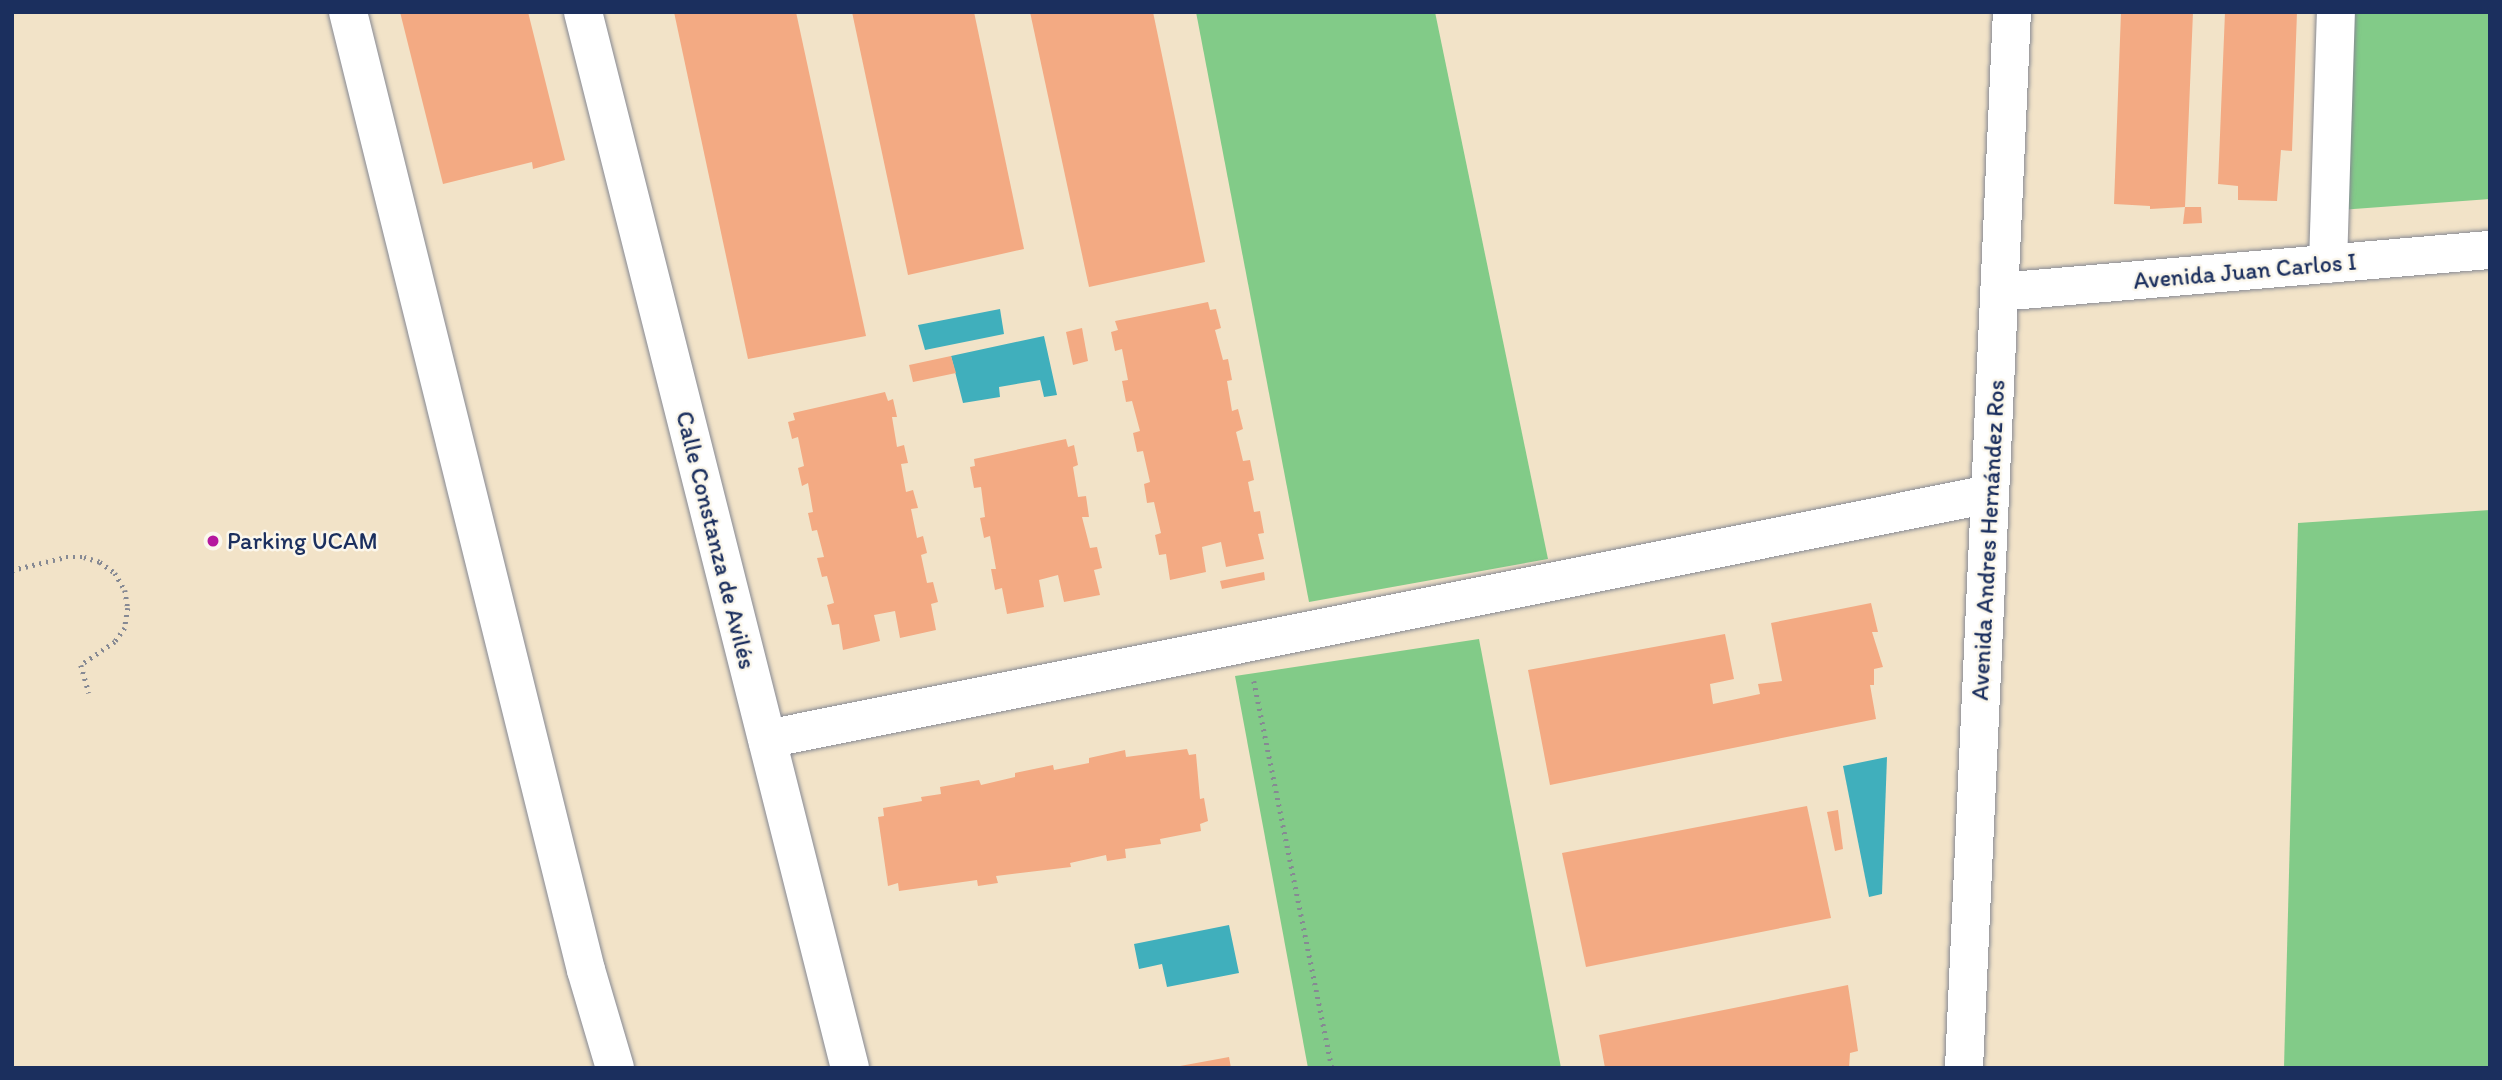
<!DOCTYPE html>
<meta charset="utf-8">
<style>
body{margin:0}
#map{position:relative;width:2502px;height:1080px;overflow:hidden;background:#f2e3c8;font-family:Itim,sans-serif}
div>[style]{position:absolute}
.green>*{inset:0;background:#82cb88}
.water>*{inset:0;background:#40afbc}
.building>*{inset:0;background:#f3aa83}
.path>*{height:4.5px;margin-top:-2.25px;transform-origin:0;background:repeating-linear-gradient(90deg,#868993 0 2px,transparent 0 7px)}
.roads{filter:drop-shadow(0 0 2px #868993) drop-shadow(0 0 2px #868993)}
.minor>*{height:38px;margin:-19px;padding:0 19px;transform-origin:19px;border-radius:19px;background:#fff}
.major>*{height:38px;margin:-19px;padding:0 19px;transform-origin:19px;border-radius:19px;background:#fff}
.dots>*{width:19px;height:19px;translate:-50% -50%;box-sizing:border-box;border:4px solid #fbf7ec;border-radius:50%}
span{translate:-50% -50%;white-space:nowrap;text-align:center;line-height:1.15;-webkit-text-stroke:5px #fbf7ec;paint-order:stroke}
.street-label{font-size:24px;color:#1b2f5e}
.poi-label{font-size:24px;color:#1b2f5e}
.left{translate:0 -50%;text-align:left}
.frame{position:absolute;inset:0;border:14px solid #1b2f5e;pointer-events:none}
</style>
<div id="map">
<div class="green">
<i style="clip-path:polygon(1196px 12px,1435px 12px,1548px 559px,1309px 602px)"></i>
<i style="clip-path:polygon(2348px 12px,2490px 12px,2490px 199px,2340px 210px)"></i>
<i style="clip-path:polygon(2490px 510px,2490px 1068px,2284px 1068px,2298px 523px)"></i>
<i style="clip-path:polygon(1479px 639px,1561px 1068px,1308px 1068px,1235px 676px)"></i>
</div>
<div class="water">
<i style="clip-path:polygon(1000px 309px,1004px 334px,925px 350px,918px 325px)"></i>
<i style="clip-path:polygon(1044px 336px,1057px 395px,1044px 397px,1040px 380px,999px 387px,1000px 397px,963px 403px,951px 356px)"></i>
<i style="clip-path:polygon(1887px 757px,1882px 894px,1869px 897px,1843px 766px)"></i>
<i style="clip-path:polygon(1229px 925px,1239px 973px,1167px 987px,1162px 964px,1139px 969px,1134px 944px)"></i>
</div>
<div class="building">
<i style="clip-path:polygon(400px 12px,528px 12px,565px 160px,533px 169px,532px 162px,443px 184px)"></i>
<i style="clip-path:polygon(674px 12px,796px 12px,866px 336px,748px 359px)"></i>
<i style="clip-path:polygon(852px 12px,974px 12px,1024px 249px,908px 275px)"></i>
<i style="clip-path:polygon(1030px 12px,1153px 12px,1205px 262px,1089px 287px)"></i>
<i style="clip-path:polygon(2121px 12px,2193px 12px,2185px 207px,2150px 209px,2150px 206px,2114px 204px)"></i>
<i style="clip-path:polygon(2225px 12px,2297px 12px,2292px 151px,2281px 150px,2277px 201px,2238px 200px,2238px 186px,2218px 184px)"></i>
<i style="clip-path:polygon(2185px 207px,2201px 207px,2202px 223px,2183px 224px)"></i>
<i style="clip-path:polygon(1208px 302px,1210px 310px,1216px 309px,1221px 328px,1215px 330px,1223px 360px,1228px 359px,1232px 380px,1227px 381px,1232px 411px,1238px 409px,1243px 429px,1236px 432px,1243px 461px,1250px 460px,1254px 480px,1248px 482px,1254px 512px,1260px 511px,1264px 533px,1258px 534px,1264px 559px,1226px 567px,1221px 542px,1202px 547px,1206px 572px,1170px 580px,1166px 554px,1159px 555px,1155px 535px,1161px 533px,1154px 502px,1147px 503px,1144px 484px,1150px 482px,1143px 451px,1137px 452px,1133px 433px,1140px 431px,1132px 401px,1126px 402px,1122px 381px,1128px 380px,1122px 349px,1115px 351px,1111px 332px,1118px 330px,1115px 321px)"></i>
<i style="clip-path:polygon(1082px 328px,1088px 361px,1073px 365px,1066px 332px)"></i>
<i style="clip-path:polygon(951px 356px,956px 373px,913px 382px,909px 365px)"></i>
<i style="clip-path:polygon(885px 392px,888px 401px,893px 399px,897px 417px,892px 417px,897px 447px,904px 445px,908px 463px,901px 464px,906px 492px,913px 490px,918px 508px,911px 509px,917px 538px,923px 536px,927px 553px,921px 555px,927px 583px,933px 582px,938px 602px,931px 604px,936px 630px,900px 638px,895px 611px,874px 615px,880px 641px,843px 650px,839px 624px,832px 625px,827px 605px,834px 603px,827px 576px,822px 577px,817px 558px,824px 557px,817px 530px,812px 531px,808px 513px,813px 512px,808px 483px,802px 486px,798px 468px,804px 466px,798px 437px,792px 439px,788px 422px,795px 420px,793px 413px)"></i>
<i style="clip-path:polygon(1066px 439px,1068px 447px,1074px 445px,1078px 465px,1073px 467px,1078px 497px,1086px 496px,1089px 517px,1082px 517px,1090px 548px,1097px 547px,1102px 568px,1094px 570px,1100px 595px,1064px 602px,1058px 575px,1039px 580px,1044px 607px,1007px 614px,1002px 588px,995px 590px,991px 569px,996px 569px,990px 536px,984px 538px,980px 518px,985px 517px,981px 487px,974px 488px,970px 467px,975px 466px,974px 459px)"></i>
<i style="clip-path:polygon(1264px 572px,1265px 580px,1222px 589px,1220px 581px)"></i>
<i style="clip-path:polygon(1871px 603px,1878px 632px,1872px 632px,1883px 667px,1874px 669px,1874px 685px,1870px 685px,1876px 719px,1550px 785px,1528px 670px,1725px 634px,1734px 679px,1710px 684px,1713px 704px,1760px 694px,1758px 684px,1782px 681px,1771px 623px)"></i>
<i style="clip-path:polygon(1187px 749px,1189px 755px,1196px 754px,1200px 799px,1204px 798px,1208px 821px,1200px 824px,1201px 831px,1160px 839px,1161px 844px,1125px 849px,1126px 858px,1107px 861px,1106px 855px,1070px 863px,1071px 867px,996px 876px,998px 883px,978px 886px,977px 880px,899px 891px,898px 883px,888px 886px,878px 817px,884px 816px,883px 808px,922px 801px,921px 797px,941px 794px,940px 787px,979px 780px,981px 785px,1015px 777px,1015px 773px,1053px 765px,1054px 770px,1089px 763px,1089px 758px,1125px 750px,1126px 757px)"></i>
<i style="clip-path:polygon(1807px 806px,1831px 918px,1586px 967px,1562px 853px)"></i>
<i style="clip-path:polygon(1838px 810px,1843px 849px,1835px 851px,1827px 812px)"></i>
<i style="clip-path:polygon(1848px 985px,1858px 1051px,1850px 1053px,1849px 1068px,1605px 1068px,1599px 1035px)"></i>
<i style="clip-path:polygon(1229px 1057px,1231px 1068px,1181px 1068px,1180px 1066px)"></i>
</div>
<div class="path">
<i style="left:12px;top:570px;width:56px;rotate:-13.5deg"></i>
<i style="left:66px;top:557px;width:18px"></i>
<i style="left:84px;top:557px;width:17px;rotate:17deg"></i>
<i style="left:100px;top:562px;width:19px;rotate:36deg"></i>
<i style="left:115px;top:573px;width:20px;rotate:60deg"></i>
<i style="left:125px;top:590px;width:18px;rotate:81deg"></i>
<i style="left:128px;top:608px;width:20px;rotate:99deg"></i>
<i style="left:125px;top:628px;width:17px;rotate:126deg"></i>
<i style="left:115px;top:642px;width:41px;rotate:145.9deg"></i>
<i style="left:81px;top:665px;width:29px;rotate:74deg"></i>
<i style="left:1254px;top:681px;width:395px;rotate:78.6deg"></i>
</div>
<div class="roads">
<div class="minor">
<i style="left:583px;top:12px;width:1089px;rotate:75.81deg"></i>
<i style="left:2328px;top:264px;width:252px;rotate:-88.2deg"></i>
<i style="left:1999px;top:292px;width:493px;rotate:-4.9deg"></i>
<i style="left:767px;top:739px;width:1247px;rotate:-11.33deg"></i>
<i style="left:1964px;top:1068px;width:1057px;rotate:-87.4deg"></i>
</div>
<div class="major">
<i style="left:348px;top:12px;width:987px;rotate:76.05deg"></i>
<i style="left:586px;top:970px;width:102px;rotate:73.5deg"></i>
</div>
</div>
<div class="dots">
<i style="left:213px;top:541px;background:#b5179e"></i>
</div>
<div class="street-label">
<span style="left:2245px;top:271px;rotate:-5deg">Avenida Juan Carlos I</span>
<span style="left:716px;top:540px;rotate:76deg">Calle Constanza de Avilés</span>
<span style="left:1988px;top:540px;rotate:-87deg">Avenida Andres Hernández Ros</span>
</div>
<div class="poi-label">
<span class="left" style="left:227px;top:541px">Parking UCAM</span>
</div>
<div class="frame"></div>
</div>
